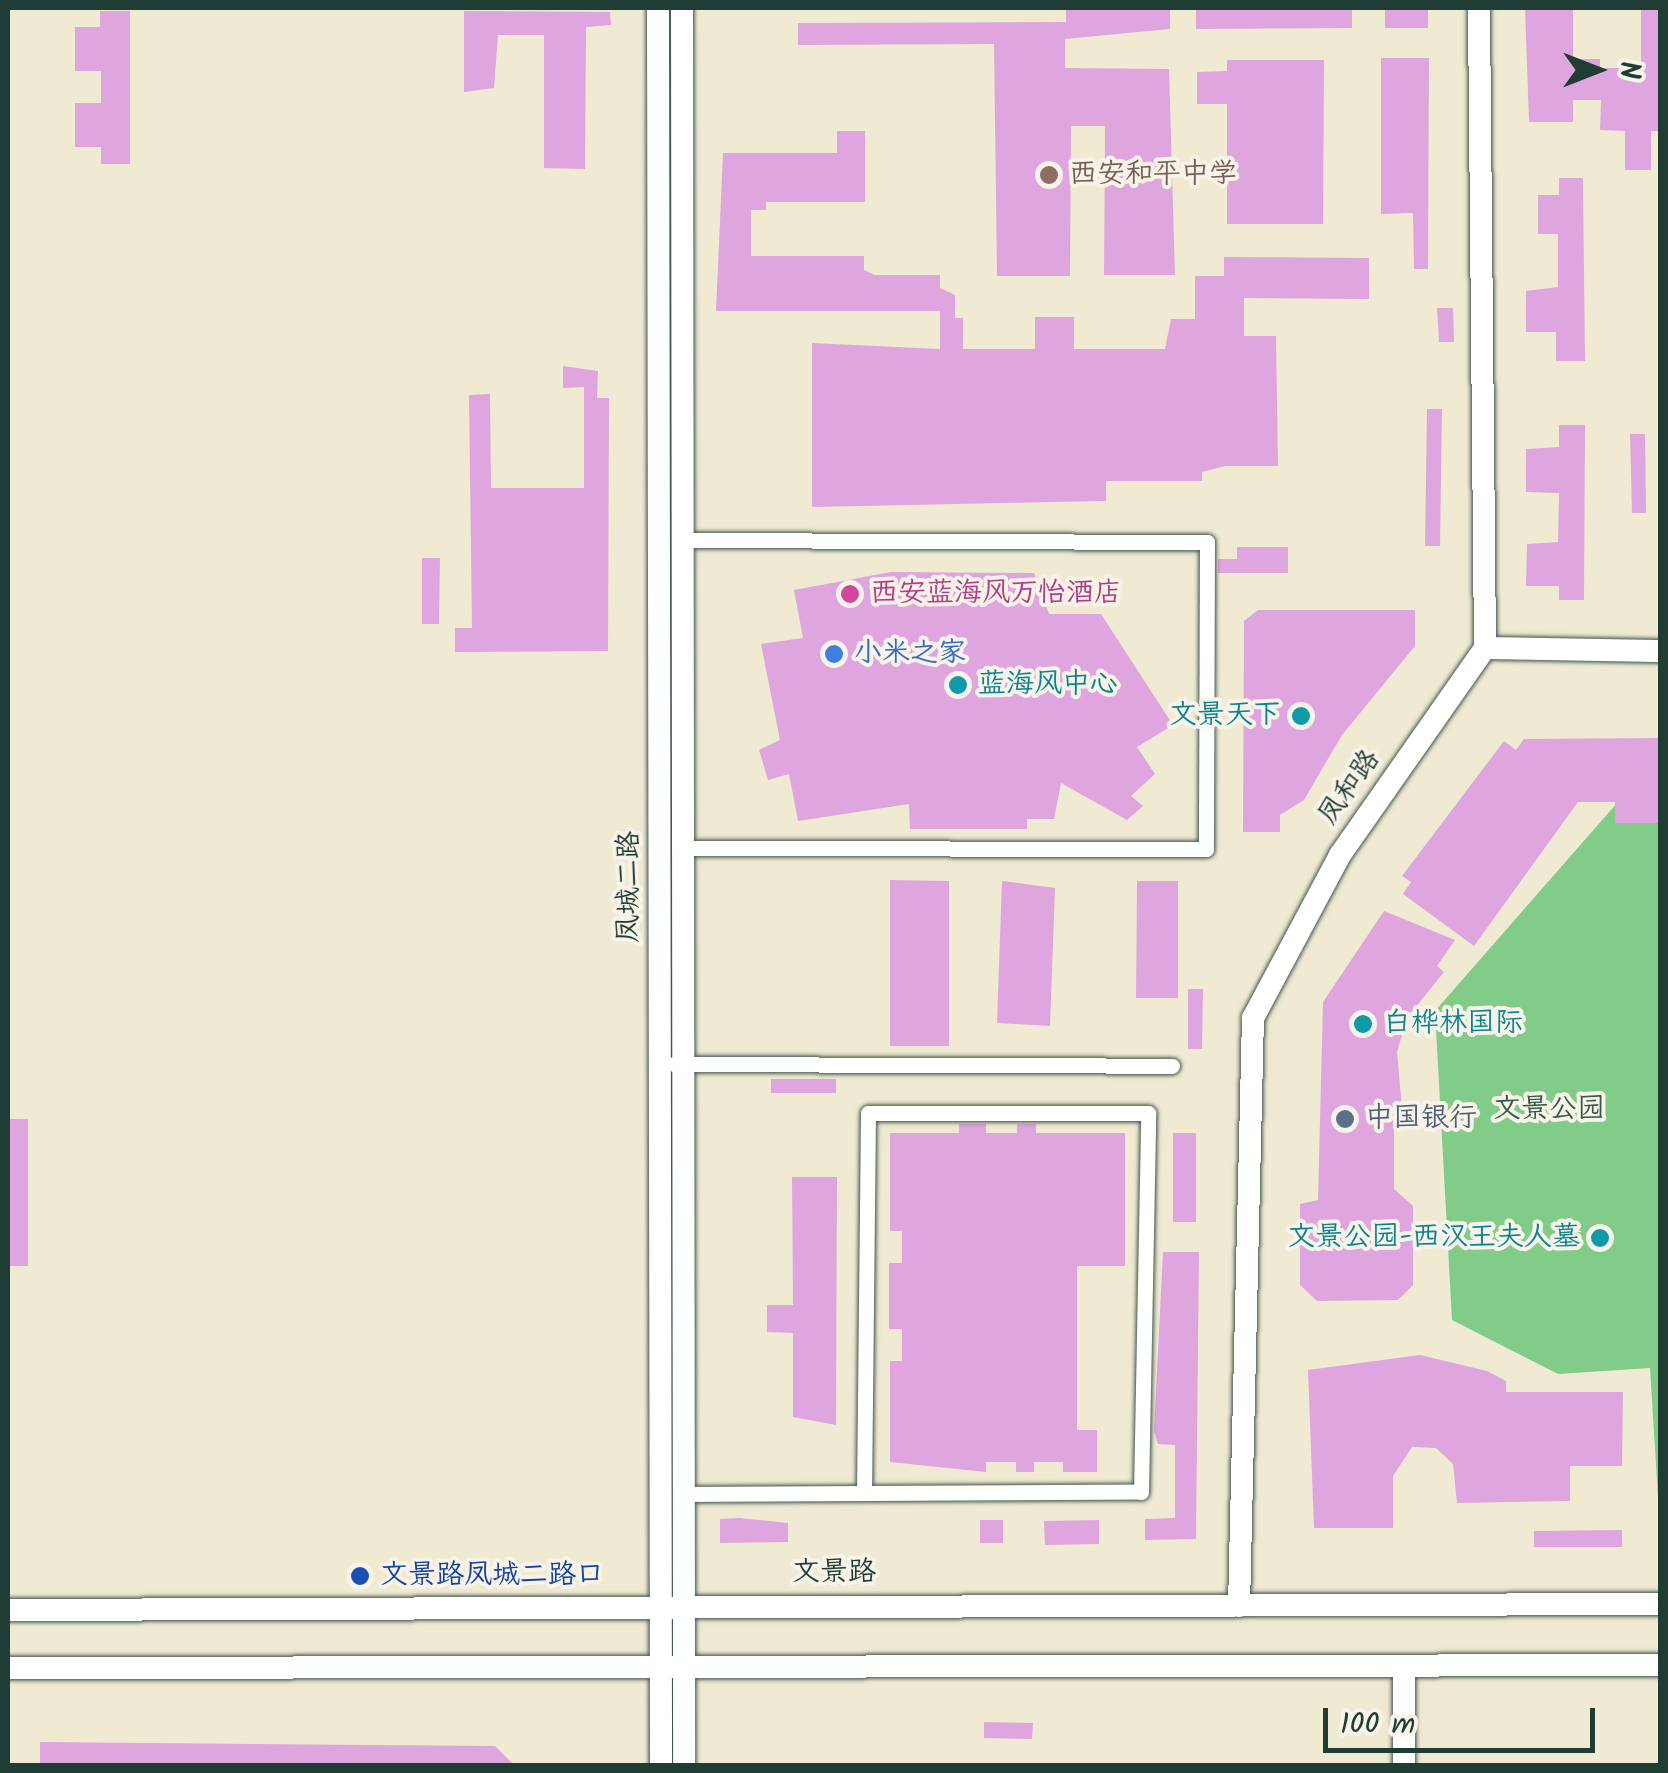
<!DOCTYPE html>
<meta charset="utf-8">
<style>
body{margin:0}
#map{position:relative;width:1668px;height:1773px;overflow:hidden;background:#f1ead3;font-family:Kalam,"LXGW WenKai TC",sans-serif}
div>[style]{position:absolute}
.green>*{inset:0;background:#82cc89}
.building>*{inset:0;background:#dfa5de}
.roads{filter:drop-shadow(0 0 2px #3e574c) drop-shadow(0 0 2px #3e574c)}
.street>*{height:15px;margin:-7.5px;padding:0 7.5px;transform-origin:7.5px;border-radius:7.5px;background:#fff}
.secondary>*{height:22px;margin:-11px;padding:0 11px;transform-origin:11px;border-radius:11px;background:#fff}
.dots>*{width:28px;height:28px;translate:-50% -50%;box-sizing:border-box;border:5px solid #f7f3e8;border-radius:50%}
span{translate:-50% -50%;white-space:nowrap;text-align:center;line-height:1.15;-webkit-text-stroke:8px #f7f3e8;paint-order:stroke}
.education-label{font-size:28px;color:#785e54}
.left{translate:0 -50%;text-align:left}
.hotel-label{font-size:28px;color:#b23c85}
.shop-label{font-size:28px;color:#366cbe}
.culture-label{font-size:28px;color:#0d838f}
.right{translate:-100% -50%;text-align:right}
.street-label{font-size:28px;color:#1f3d34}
.park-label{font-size:28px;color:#335a45}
.service-label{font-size:28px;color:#4e5e75}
.transit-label{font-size:28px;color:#164399}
.frame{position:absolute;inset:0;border:10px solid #1f3d34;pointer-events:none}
.north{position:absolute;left:1548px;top:20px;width:100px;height:100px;-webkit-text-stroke:8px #f7f3e8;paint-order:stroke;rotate:90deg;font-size:28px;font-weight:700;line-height:40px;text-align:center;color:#1f3d34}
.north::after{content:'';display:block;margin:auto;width:35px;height:45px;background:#1f3d34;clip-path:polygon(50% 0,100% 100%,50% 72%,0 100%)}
.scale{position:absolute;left:1323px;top:1708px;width:272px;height:45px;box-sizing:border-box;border:5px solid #1f3d34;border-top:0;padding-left:12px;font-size:30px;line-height:35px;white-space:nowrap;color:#1f3d34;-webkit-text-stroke:8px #f7f3e8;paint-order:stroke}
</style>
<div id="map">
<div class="green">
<i style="clip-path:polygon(1660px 754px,1660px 1530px,1650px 1368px,1558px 1374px,1452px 1320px,1435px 1011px)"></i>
</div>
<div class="building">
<i style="clip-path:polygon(1066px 8px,1170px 8px,1170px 29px,1065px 39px,1065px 68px,1169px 69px,1175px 275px,1104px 275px,1105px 126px,1071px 126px,1070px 276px,997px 276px,994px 44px,798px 45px,798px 23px,1066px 22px)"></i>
<i style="clip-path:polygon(1196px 8px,1352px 8px,1352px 28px,1196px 29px)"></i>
<i style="clip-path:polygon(1385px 8px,1428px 8px,1428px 28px,1385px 28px)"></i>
<i style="clip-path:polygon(1525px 8px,1573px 8px,1573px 59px,1600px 59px,1600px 68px,1641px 68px,1641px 8px,1660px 8px,1660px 131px,1651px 131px,1651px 170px,1625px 170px,1625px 131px,1600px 130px,1601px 100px,1573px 100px,1573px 122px,1529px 122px)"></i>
<i style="clip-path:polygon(100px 11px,130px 11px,130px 164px,101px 164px,101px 147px,75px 147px,75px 103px,101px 103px,101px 71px,75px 71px,75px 27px,100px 27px)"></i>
<i style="clip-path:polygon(464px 11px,610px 12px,611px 25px,586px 27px,585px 169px,544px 168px,544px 35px,498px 35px,494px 88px,464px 92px)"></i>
<i style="clip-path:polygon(1381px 58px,1429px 58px,1428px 269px,1414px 269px,1413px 213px,1381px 214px)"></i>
<i style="clip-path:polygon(1227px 60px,1324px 60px,1323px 224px,1227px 224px,1227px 104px,1197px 104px,1197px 72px,1227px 71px)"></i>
<i style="clip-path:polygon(837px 131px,865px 131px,865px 202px,766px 202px,766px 210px,751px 210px,751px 256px,864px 256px,864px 270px,875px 275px,940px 275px,940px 288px,955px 295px,955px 318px,963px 318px,963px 349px,1035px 349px,1035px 317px,1074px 317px,1074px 349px,1165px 349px,1171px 319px,1195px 319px,1195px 276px,1224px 276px,1224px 257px,1369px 258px,1369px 299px,1244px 298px,1244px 336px,1276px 336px,1278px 466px,1225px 466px,1202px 472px,1202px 481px,1106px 481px,1106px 501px,812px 507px,812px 343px,940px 349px,940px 311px,716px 311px,723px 153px,837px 153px)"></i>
<i style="clip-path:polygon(1559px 178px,1583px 178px,1585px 361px,1556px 361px,1556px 332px,1526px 332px,1526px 291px,1558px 287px,1558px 234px,1538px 234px,1538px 195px,1559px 195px)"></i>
<i style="clip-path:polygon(1437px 308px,1453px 308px,1454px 342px,1439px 342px)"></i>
<i style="clip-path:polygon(563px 366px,598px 371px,597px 398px,609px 398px,608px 651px,455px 652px,455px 628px,472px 628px,469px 395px,490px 394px,491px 488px,584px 488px,584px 387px,563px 388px)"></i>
<i style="clip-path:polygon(1427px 409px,1442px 409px,1440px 546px,1425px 546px)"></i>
<i style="clip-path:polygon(1559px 425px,1585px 425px,1584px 600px,1559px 600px,1559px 586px,1526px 586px,1527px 544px,1558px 542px,1559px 493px,1526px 492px,1526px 449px,1559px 447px)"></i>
<i style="clip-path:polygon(1630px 434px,1645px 434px,1646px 513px,1632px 513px)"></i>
<i style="clip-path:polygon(1237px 547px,1288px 547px,1288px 573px,1218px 573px,1218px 559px,1237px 559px)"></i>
<i style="clip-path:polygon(422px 558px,440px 558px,439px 624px,422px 624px)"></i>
<i style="clip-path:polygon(891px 572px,1034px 573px,1049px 614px,1101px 614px,1173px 725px,1137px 747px,1155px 774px,1131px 796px,1143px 806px,1127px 820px,1061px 783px,1054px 819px,1027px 819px,1027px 829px,910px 829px,909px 804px,798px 821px,789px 774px,768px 780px,759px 750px,780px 740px,761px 644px,803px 638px,794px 590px)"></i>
<i style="clip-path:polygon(1258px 610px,1415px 610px,1415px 646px,1342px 735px,1304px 800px,1280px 815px,1280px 832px,1243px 832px,1244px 621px)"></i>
<i style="clip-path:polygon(1660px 738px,1660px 823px,1615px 823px,1615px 802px,1578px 802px,1474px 946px,1403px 894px,1411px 882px,1402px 876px,1504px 741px,1516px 750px,1524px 739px)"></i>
<i style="clip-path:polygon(890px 880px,949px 881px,949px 1046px,890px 1046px)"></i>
<i style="clip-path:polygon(1002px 881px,1055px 888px,1050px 1026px,997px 1023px)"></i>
<i style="clip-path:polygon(1137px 881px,1178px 881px,1178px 998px,1136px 998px)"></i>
<i style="clip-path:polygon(1384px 911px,1455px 940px,1437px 966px,1444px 972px,1407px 1018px,1397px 1052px,1404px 1130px,1394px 1129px,1394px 1189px,1413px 1206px,1413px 1285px,1398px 1300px,1317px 1301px,1300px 1285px,1300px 1204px,1318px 1200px,1323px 1002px)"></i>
<i style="clip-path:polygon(1188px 989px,1203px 989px,1202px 1049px,1188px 1049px)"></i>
<i style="clip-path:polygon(771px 1079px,836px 1079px,836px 1093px,771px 1093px)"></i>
<i style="clip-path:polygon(8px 1119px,28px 1119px,28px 1266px,8px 1266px)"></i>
<i style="clip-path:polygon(959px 1124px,986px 1124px,986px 1133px,1017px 1133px,1017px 1124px,1036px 1124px,1036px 1133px,1125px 1133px,1125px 1266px,1077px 1266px,1077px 1430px,1097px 1430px,1097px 1472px,1063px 1472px,1063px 1462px,1034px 1462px,1034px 1472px,1016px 1472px,1016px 1462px,986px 1462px,986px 1472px,890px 1462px,890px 1361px,902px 1361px,902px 1329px,889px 1329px,889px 1263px,902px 1263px,902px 1231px,890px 1231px,890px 1133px,959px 1133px)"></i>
<i style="clip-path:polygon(1173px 1133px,1196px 1133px,1196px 1222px,1173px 1222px)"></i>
<i style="clip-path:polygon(792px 1177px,837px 1177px,836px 1425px,793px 1417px,793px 1333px,767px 1332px,767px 1305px,793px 1305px)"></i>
<i style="clip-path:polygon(1163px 1252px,1199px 1252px,1196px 1539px,1145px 1540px,1145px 1519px,1175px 1518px,1175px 1445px,1158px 1444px,1154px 1431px)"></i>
<i style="clip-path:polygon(1420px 1355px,1487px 1371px,1506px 1381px,1506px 1392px,1623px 1392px,1622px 1466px,1570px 1466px,1570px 1501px,1457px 1503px,1453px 1464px,1436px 1448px,1412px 1447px,1393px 1476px,1393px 1528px,1314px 1528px,1308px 1370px)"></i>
<i style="clip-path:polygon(739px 1518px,788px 1523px,788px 1542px,720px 1543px,720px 1519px)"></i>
<i style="clip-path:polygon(980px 1520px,1003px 1520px,1003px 1543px,980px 1543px)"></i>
<i style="clip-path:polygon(1099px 1520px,1099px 1544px,1045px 1545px,1044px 1521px)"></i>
<i style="clip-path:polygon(1622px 1530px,1622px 1547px,1534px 1547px,1534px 1531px)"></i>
<i style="clip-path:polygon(984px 1722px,1033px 1723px,1032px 1739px,984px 1738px)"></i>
<i style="clip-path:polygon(40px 1742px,495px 1746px,515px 1766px,40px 1766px)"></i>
</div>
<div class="roads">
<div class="street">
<i style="left:680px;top:540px;width:527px;rotate:0.22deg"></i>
<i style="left:1207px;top:542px;width:307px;rotate:90.2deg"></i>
<i style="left:1206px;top:849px;width:524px;rotate:-179.89deg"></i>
<i style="left:674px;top:1064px;width:498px;rotate:0.2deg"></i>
<i style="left:686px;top:1494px;width:455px;rotate:-0.3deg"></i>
<i style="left:1141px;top:1492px;width:379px;rotate:-88.9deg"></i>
<i style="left:1148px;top:1113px;width:280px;rotate:180deg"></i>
<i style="left:868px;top:1113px;width:380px;rotate:90.6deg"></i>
</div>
<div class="secondary">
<i style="left:658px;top:8px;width:1758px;rotate:89.9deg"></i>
<i style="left:682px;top:8px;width:1758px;rotate:89.93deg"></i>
<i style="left:1485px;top:648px;width:175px;rotate:1deg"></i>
<i style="left:1239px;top:1606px;width:588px;rotate:-88.64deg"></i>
<i style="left:1253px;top:1018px;width:185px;rotate:-61.9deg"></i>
<i style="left:1340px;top:855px;width:253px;rotate:-55deg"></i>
<i style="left:1485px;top:648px;width:640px;rotate:-90.54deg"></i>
<i style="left:8px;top:1610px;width:1652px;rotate:-0.21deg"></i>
<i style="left:8px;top:1668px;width:1652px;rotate:-0.1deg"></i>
<i style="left:1404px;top:1668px;width:98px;rotate:90deg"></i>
</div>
</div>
<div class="dots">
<i style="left:1049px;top:175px;background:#8d6e63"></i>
<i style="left:850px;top:594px;background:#d1479c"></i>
<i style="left:834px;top:654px;background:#3f7fe0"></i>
<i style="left:958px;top:685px;background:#0f9aa8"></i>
<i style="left:1301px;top:716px;background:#0f9aa8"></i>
<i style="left:1363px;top:1024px;background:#0f9aa8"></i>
<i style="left:1345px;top:1119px;background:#5c6f8a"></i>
<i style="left:1600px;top:1238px;background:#0f9aa8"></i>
<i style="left:360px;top:1576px;background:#1a4fb4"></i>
</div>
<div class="education-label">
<span class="left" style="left:1069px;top:175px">西安和平中学</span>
</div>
<div class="hotel-label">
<span class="left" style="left:870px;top:594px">西安蓝海风万怡酒店</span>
</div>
<div class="shop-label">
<span class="left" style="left:854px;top:654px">小米之家</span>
</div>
<div class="culture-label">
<span class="left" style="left:978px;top:685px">蓝海风中心</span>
<span class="right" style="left:1281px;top:716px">文景天下</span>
<span class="left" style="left:1383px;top:1024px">白桦林国际</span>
<span class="right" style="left:1580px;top:1238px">文景公园-西汉王夫人墓</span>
</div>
<div class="street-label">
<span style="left:1350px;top:788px;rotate:-55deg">凤和路</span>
<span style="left:630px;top:887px;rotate:-90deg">凤城二路</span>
<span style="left:834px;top:1573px">文景路</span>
</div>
<div class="park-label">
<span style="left:1549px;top:1110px">文景公园</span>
</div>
<div class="service-label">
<span class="left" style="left:1365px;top:1119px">中国银行</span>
</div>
<div class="transit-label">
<span class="left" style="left:380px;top:1576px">文景路凤城二路口</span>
</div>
<div class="frame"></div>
<div class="north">N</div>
<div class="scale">100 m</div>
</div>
